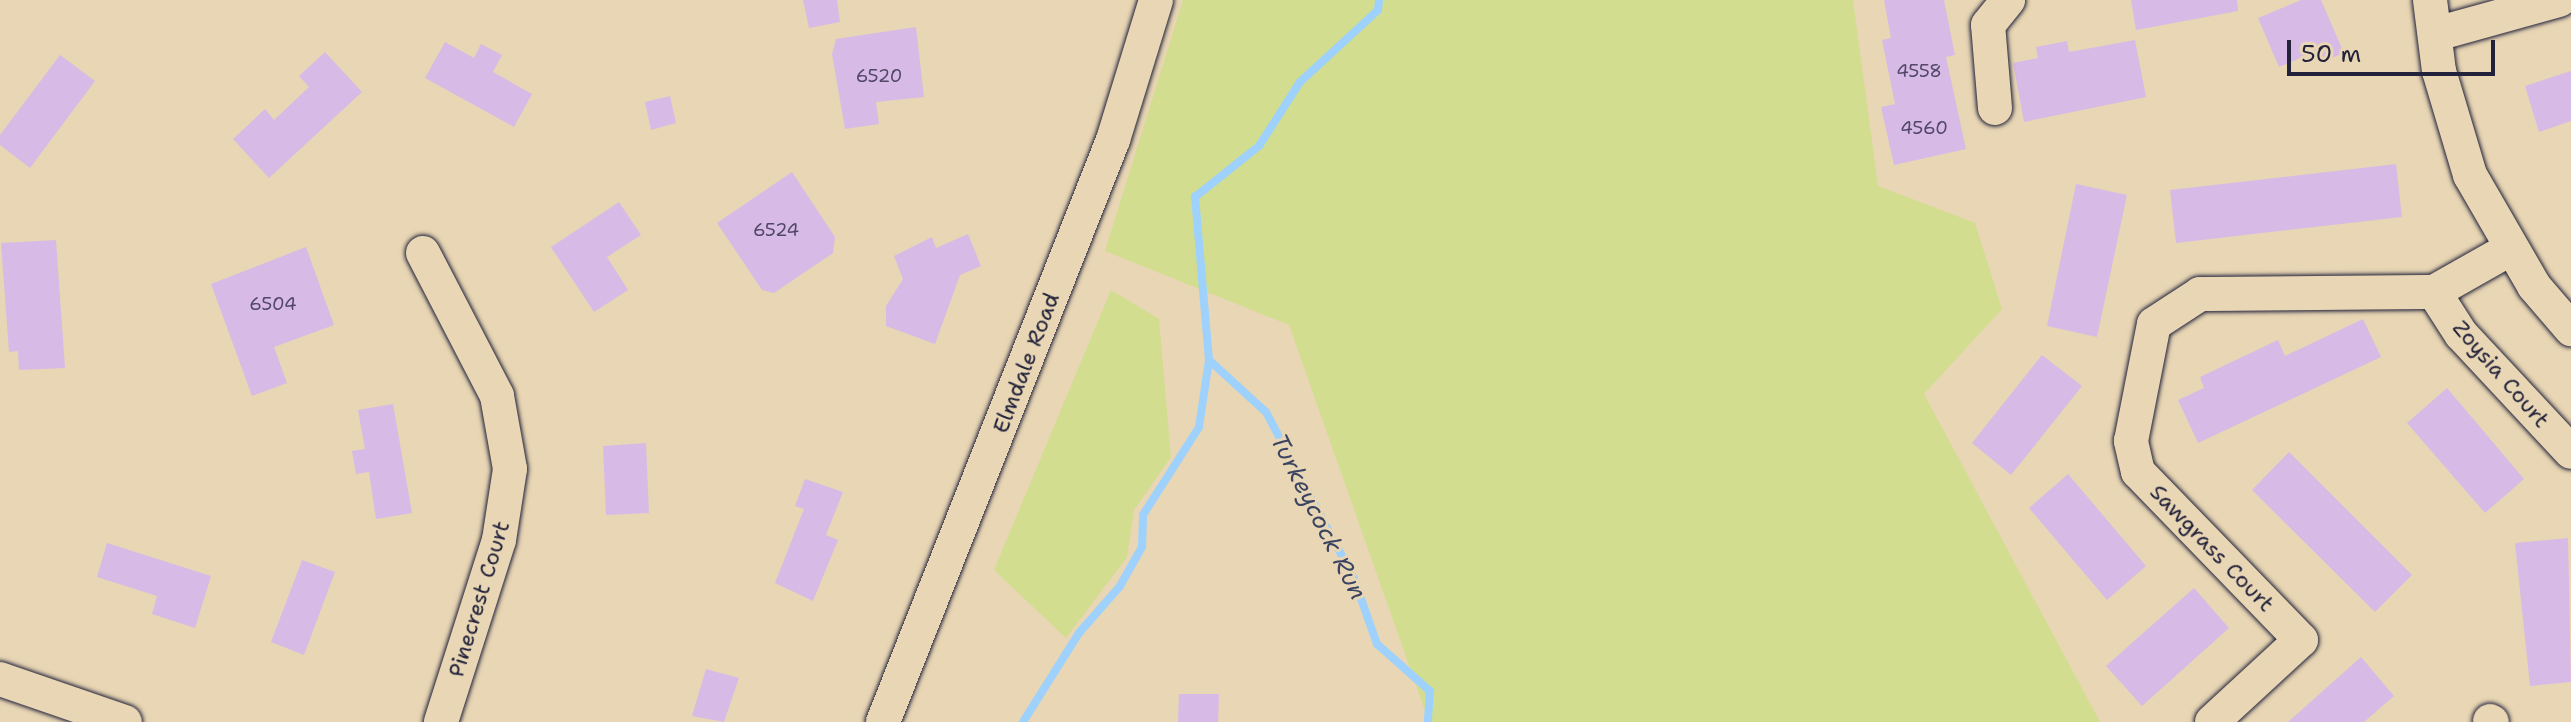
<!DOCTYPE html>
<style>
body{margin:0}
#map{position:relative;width:2571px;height:722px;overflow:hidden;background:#e8d6b4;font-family:"Shantell Sans",sans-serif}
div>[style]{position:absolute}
.green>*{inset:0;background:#d2dd90}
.stream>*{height:8px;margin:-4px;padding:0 4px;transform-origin:4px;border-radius:4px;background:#9ed2fc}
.building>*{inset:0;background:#d8bae7}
.roads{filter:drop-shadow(0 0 2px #22223b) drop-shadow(0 0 2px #22223b)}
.minor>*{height:34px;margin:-17px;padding:0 17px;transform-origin:17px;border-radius:17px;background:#e8d6b4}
span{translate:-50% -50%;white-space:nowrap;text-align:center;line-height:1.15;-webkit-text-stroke:6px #e8d6b4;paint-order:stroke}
.number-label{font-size:18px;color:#504866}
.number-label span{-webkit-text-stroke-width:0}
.street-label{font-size:22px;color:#22223b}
.water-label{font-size:24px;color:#3b4562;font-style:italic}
.scale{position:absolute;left:2287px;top:40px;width:208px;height:36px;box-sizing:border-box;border:4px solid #22223b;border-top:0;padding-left:10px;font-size:24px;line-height:28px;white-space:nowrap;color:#22223b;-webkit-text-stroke:6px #e8d6b4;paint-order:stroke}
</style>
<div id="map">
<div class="green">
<i style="clip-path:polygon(1183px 0,1853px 0,1878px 186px,1975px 223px,2002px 309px,1924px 394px,2100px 722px,1429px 722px,1289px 325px,1105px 251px)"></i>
<i style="clip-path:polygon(1111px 290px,1159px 319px,1171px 457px,1134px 510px,1127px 557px,1066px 638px,994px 570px)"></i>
</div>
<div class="stream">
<i style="left:1209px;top:360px;width:77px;rotate:42.4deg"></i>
<i style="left:1266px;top:412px;width:189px;rotate:62.2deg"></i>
<i style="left:1354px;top:579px;width:69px;rotate:70.5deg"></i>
<i style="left:1377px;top:644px;width:71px;rotate:41.6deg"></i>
<i style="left:1430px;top:691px;width:31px;rotate:94deg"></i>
<i style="left:1023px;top:722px;width:105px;rotate:-57.8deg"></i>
<i style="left:1079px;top:633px;width:62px;rotate:-48.9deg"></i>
<i style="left:1120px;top:586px;width:45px;rotate:-60.6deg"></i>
<i style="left:1142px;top:547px;width:32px;rotate:-88deg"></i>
<i style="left:1143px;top:515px;width:104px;rotate:-57.5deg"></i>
<i style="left:1199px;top:427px;width:68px;rotate:-81.5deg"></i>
<i style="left:1209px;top:360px;width:164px;rotate:-94.9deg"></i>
<i style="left:1195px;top:197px;width:82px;rotate:-38.6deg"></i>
<i style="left:1259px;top:146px;width:76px;rotate:-57.4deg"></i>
<i style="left:1300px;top:82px;width:106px;rotate:-42.7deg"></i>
<i style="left:1378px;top:10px;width:10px;rotate:-84deg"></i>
</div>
<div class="building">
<i style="clip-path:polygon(803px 0,837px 0,840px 22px,809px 28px)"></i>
<i style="clip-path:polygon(1884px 0,1944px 0,1955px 55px,1946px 57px,1966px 149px,1894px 165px,1881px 107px,1895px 104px,1882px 40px,1891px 38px)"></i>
<i style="clip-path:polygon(2131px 0,2237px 0,2238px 11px,2136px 30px)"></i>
<i style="clip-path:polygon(2301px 0,2321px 0,2344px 53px,2319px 63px,2315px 52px,2279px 67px,2258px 18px)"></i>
<i style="clip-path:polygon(916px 27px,924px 97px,876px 102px,879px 124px,845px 129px,832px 54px,836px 39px)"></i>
<i style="clip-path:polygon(2135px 40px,2146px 97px,2024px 122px,2013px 63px,2038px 58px,2036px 47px,2067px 41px,2069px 52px)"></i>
<i style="clip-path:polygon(445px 42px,474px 58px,481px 44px,502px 55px,493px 72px,532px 94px,514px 127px,425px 78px)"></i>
<i style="clip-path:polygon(325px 52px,362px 92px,269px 178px,233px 139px,265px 109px,274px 120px,309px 87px,299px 76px)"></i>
<i style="clip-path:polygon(60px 55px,95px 81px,30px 168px,0 145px,0 135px)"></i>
<i style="clip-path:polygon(2571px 71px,2571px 121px,2539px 132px,2525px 86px)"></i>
<i style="clip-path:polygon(670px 96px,676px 123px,651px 130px,645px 102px)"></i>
<i style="clip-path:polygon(2396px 164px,2402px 217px,2176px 243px,2170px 190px)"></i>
<i style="clip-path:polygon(792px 172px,835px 237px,833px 253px,774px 293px,762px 290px,717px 223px)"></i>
<i style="clip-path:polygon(2076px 184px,2127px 195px,2097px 337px,2047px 326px)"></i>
<i style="clip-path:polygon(619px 202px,641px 235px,607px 257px,628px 290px,594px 312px,551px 247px)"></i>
<i style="clip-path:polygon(968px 234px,981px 266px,960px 275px,935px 344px,886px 326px,886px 306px,903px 279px,894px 256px,932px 237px,936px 248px)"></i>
<i style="clip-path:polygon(56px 240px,65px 368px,19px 370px,18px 351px,9px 352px,1px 243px)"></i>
<i style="clip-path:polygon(306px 247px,334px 325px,274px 347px,287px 383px,252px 396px,211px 284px)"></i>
<i style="clip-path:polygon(2363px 319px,2381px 357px,2198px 443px,2178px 400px,2204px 388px,2200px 377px,2278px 340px,2285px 356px)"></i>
<i style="clip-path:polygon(2042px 355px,2082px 386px,2011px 475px,1972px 443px)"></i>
<i style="clip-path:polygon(2447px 388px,2524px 479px,2485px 513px,2407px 423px)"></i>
<i style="clip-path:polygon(393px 404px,412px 513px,376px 519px,369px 472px,356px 474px,352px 451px,365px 449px,358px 410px)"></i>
<i style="clip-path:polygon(646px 443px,649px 513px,606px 515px,603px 446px)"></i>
<i style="clip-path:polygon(2289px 452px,2412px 575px,2375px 612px,2252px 490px)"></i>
<i style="clip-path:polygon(2068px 474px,2146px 566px,2107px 600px,2029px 508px)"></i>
<i style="clip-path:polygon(805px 479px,843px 492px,826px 535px,838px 540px,813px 601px,775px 583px,804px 509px,795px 506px)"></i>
<i style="clip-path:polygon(2568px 538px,2571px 682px,2530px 686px,2515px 543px)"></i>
<i style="clip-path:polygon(107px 543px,211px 576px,195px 628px,152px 614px,157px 596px,97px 577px)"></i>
<i style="clip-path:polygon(302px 560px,335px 572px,304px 655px,271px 642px)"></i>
<i style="clip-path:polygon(2194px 588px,2229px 628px,2142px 706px,2106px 666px)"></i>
<i style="clip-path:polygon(2361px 657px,2394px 696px,2364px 722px,2288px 722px)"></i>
<i style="clip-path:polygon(706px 669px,739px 678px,724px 722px,692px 716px)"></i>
<i style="clip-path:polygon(1179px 694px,1219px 694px,1218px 722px,1178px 722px)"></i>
</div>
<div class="roads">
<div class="minor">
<i style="left:2430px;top:0;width:72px;rotate:82.8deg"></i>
<i style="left:2439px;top:71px;width:109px;rotate:73.4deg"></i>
<i style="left:2470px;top:175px;width:128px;rotate:60deg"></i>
<i style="left:2534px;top:286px;width:57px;rotate:49.3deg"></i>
<i style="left:2436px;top:34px;width:128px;rotate:-15.5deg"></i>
<i style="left:1995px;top:108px;width:83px;rotate:-94.8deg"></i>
<i style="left:1988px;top:25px;width:32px;rotate:-51deg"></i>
<i style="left:423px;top:253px;width:161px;rotate:62.6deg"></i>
<i style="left:497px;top:396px;width:74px;rotate:79.9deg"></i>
<i style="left:510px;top:469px;width:72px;rotate:98.8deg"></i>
<i style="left:499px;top:540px;width:191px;rotate:107.7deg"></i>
<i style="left:2434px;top:292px;width:50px;rotate:57.3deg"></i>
<i style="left:2461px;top:334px;width:161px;rotate:47deg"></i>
<i style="left:0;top:679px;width:132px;rotate:19deg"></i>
<i style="left:2490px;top:721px;width:2px;rotate:27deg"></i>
<i style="left:883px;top:722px;width:626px;rotate:-68.44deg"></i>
<i style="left:1113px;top:140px;width:146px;rotate:-72.9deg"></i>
<i style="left:2212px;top:722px;width:121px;rotate:-42.7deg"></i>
<i style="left:2301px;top:640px;width:234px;rotate:-134.1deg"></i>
<i style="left:2138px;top:472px;width:32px;rotate:-103deg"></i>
<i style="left:2131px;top:441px;width:119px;rotate:-78.9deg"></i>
<i style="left:2154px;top:324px;width:55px;rotate:-33.1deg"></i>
<i style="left:2200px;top:294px;width:234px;rotate:-0.5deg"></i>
<i style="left:2434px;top:292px;width:87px;rotate:-29.5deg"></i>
</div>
</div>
<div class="number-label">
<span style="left:1919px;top:71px">4558</span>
<span style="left:879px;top:76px">6520</span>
<span style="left:1924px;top:128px">4560</span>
<span style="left:776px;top:230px">6524</span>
<span style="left:273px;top:304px">6504</span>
</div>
<div class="street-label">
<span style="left:1026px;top:363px;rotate:-69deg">Elmdale Road</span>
<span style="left:2501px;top:374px;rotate:49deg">Zoysia Court</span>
<span style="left:2212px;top:548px;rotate:46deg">Sawgrass Court</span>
<span style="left:479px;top:599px;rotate:-73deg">Pinecrest Court</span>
</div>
<div class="water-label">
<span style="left:1318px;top:517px;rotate:63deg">Turkeycock Run</span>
</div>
<div class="scale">50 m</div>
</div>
